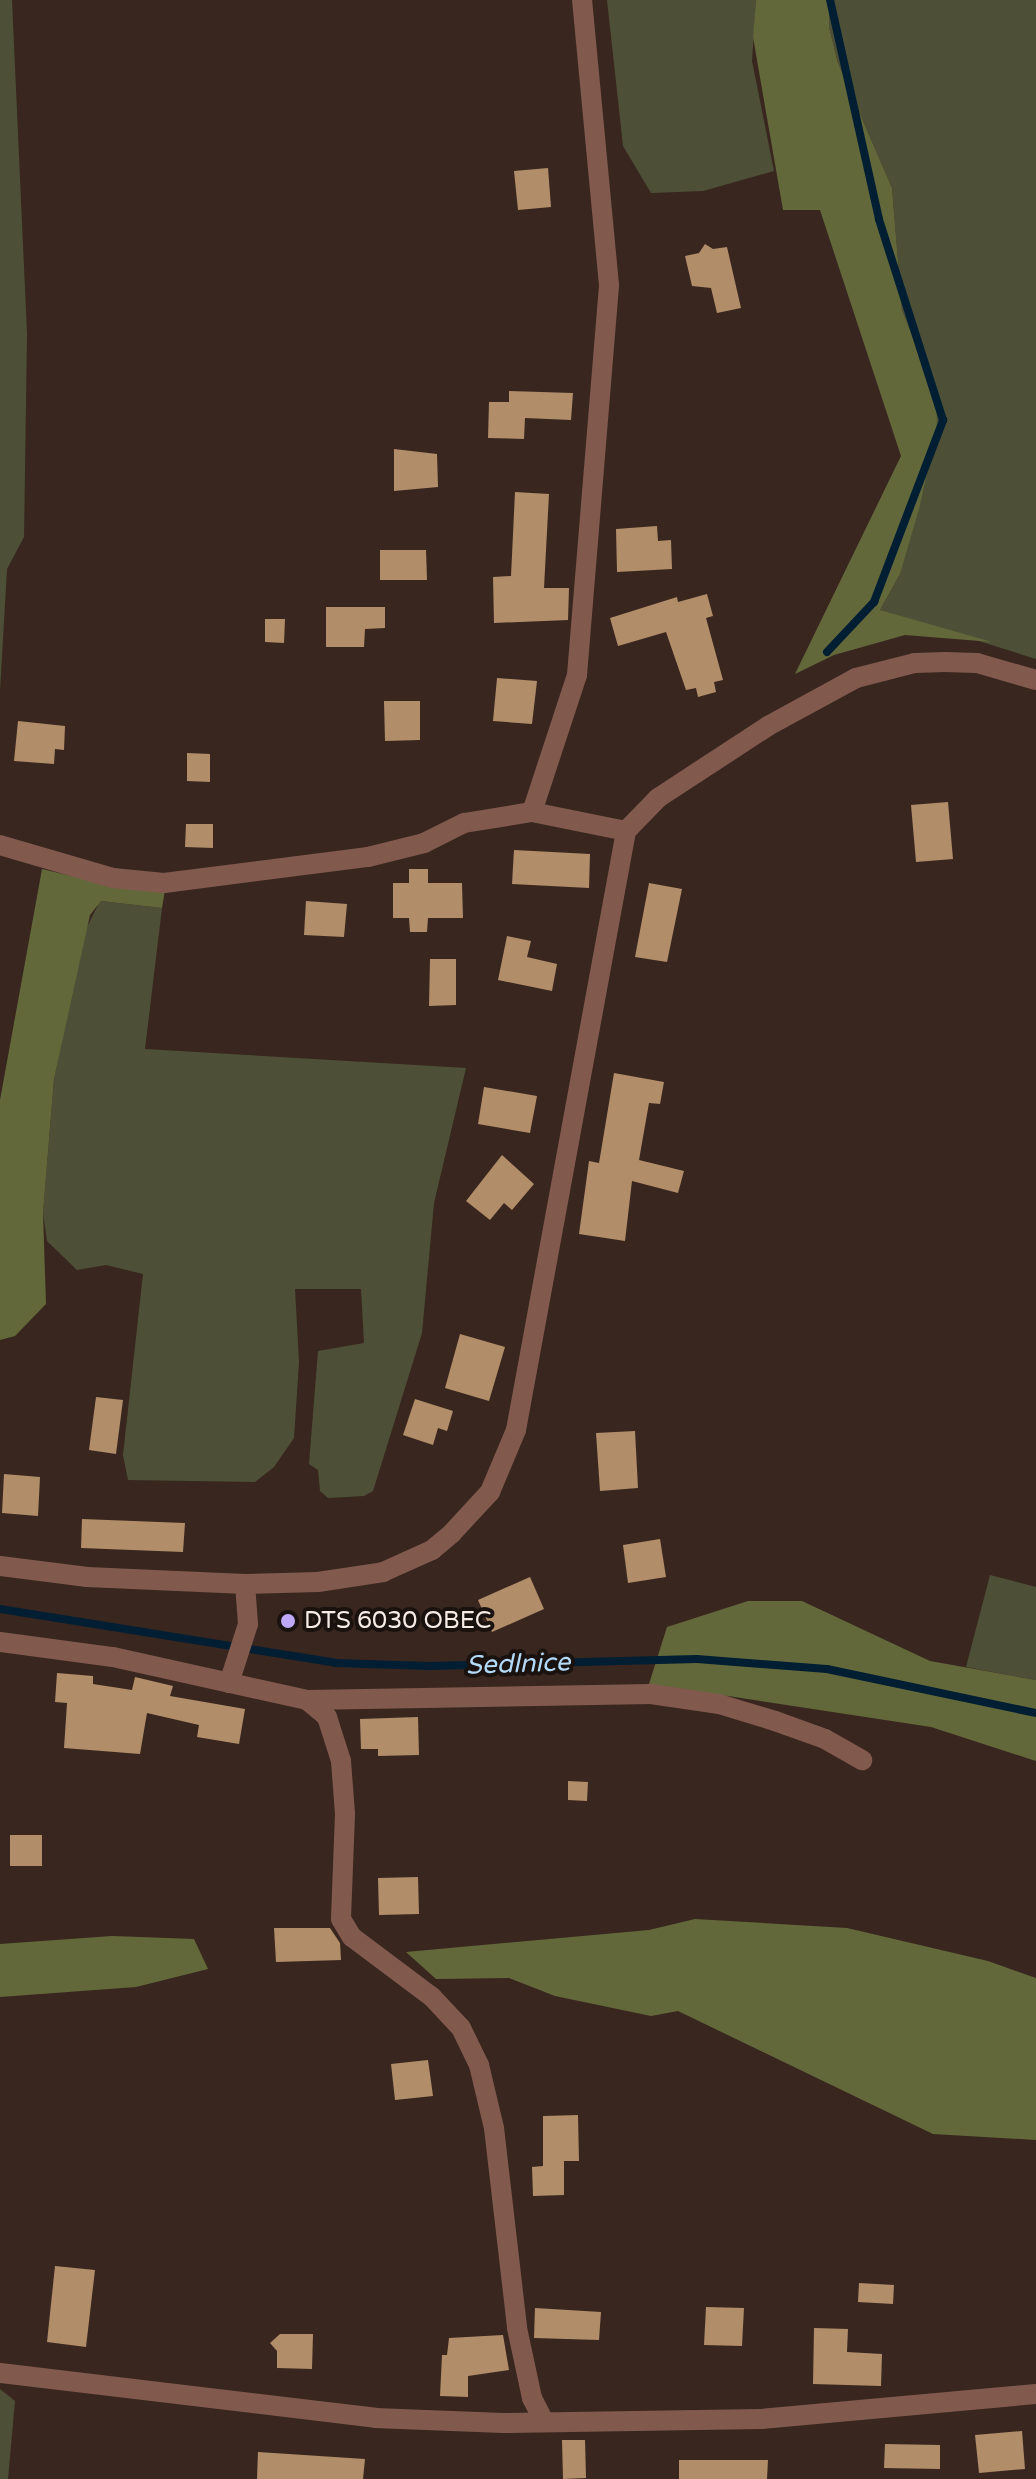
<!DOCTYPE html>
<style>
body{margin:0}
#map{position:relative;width:1036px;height:2479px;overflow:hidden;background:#39271f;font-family:"Varela Round",sans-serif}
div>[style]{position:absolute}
.green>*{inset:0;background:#4d5036}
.forest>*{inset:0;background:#63683a}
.stream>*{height:8px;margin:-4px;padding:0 4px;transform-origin:4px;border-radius:4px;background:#011e33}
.building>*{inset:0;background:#b28d69}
.minor>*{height:20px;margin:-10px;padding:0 10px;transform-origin:10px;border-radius:10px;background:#825a4d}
.tertiary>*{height:20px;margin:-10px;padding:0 10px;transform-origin:10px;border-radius:10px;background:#825a4d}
.dots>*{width:22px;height:22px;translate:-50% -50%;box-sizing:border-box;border:4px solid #1a120f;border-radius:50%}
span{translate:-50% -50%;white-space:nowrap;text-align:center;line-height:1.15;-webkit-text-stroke:8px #1a120f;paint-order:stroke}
.poi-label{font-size:24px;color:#f7ebe5}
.left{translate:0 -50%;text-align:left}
.water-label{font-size:26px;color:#b4daf9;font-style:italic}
</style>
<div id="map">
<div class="green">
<i style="clip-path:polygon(0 0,12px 0,27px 334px,24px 537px,7px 569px,0 691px)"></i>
<i style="clip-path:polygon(607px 0,756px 0,752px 61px,774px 171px,703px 191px,651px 193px,623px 146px)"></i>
<i style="clip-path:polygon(830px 0,1036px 0,1036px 659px,880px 610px,900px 574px,936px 397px,902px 310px,892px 188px,838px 63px,829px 27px)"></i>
<i style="clip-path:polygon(100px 901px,162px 908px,145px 1049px,466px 1068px,434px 1203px,422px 1333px,373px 1491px,364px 1496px,328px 1498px,320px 1491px,318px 1470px,309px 1464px,318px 1351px,364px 1343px,361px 1289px,295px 1289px,299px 1362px,294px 1438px,274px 1467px,255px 1482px,128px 1480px,123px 1455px,143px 1274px,106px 1265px,77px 1270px,47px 1241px,43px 1213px,54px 1079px,83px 935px)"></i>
<i style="clip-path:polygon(990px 1575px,1036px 1587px,1036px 1680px,966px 1667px)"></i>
<i style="clip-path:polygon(0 2389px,15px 2401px,8px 2479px,0 2479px)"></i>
</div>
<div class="forest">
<i style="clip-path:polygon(756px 0,830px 0,829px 27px,838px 63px,892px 188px,902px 310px,936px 397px,937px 428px,919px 509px,900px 574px,880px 610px,992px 642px,905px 635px,834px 655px,795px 674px,901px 456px,820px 210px,783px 210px,753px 37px)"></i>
<i style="clip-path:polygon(42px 869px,105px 884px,165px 890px,162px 908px,101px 901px,90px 915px,54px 1079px,43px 1213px,46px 1304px,15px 1336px,0 1340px,0 1100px)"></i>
<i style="clip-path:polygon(748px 1601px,802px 1601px,930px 1661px,1036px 1680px,1036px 1761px,931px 1727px,649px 1684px,667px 1627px)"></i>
<i style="clip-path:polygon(695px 1919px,847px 1928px,988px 1961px,1036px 1978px,1036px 2140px,933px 2134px,678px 2011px,651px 2016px,555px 1996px,509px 1978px,436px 1979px,406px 1952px,649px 1930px)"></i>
<i style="clip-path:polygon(112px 1936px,194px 1939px,208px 1969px,136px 1987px,0 1997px,0 1944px)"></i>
</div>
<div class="stream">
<i style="left:827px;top:652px;width:69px;rotate:-46.8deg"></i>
<i style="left:874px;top:602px;width:195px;rotate:-69.2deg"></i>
<i style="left:943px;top:420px;width:211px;rotate:-107.7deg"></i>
<i style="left:879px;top:219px;width:224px;rotate:-102.6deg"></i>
<i style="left:0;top:1609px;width:340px;rotate:9.1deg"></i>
<i style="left:336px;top:1663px;width:93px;rotate:1.8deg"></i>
<i style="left:429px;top:1666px;width:268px;rotate:-1.5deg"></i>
<i style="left:697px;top:1659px;width:130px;rotate:4.4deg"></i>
<i style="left:827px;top:1669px;width:214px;rotate:11.9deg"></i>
</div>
<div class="building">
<i style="clip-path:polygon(548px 168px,551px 207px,518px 210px,514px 171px)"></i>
<i style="clip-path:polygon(705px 244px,713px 249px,727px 247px,741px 308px,717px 313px,711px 288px,692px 286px,685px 256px,699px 253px)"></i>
<i style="clip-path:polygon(509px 391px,573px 393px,571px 420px,525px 418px,524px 439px,488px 438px,489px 402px,509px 402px)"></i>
<i style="clip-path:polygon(394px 449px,437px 454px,438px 487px,394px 491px)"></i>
<i style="clip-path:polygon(515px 492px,549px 494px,544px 588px,569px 588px,568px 620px,494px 623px,493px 577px,511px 576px)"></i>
<i style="clip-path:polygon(657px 526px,658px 541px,671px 540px,672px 569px,617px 572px,616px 529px)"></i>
<i style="clip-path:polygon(380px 550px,426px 550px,427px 580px,380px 580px)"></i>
<i style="clip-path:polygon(707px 594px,713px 616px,706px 618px,723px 680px,714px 682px,716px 692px,698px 697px,696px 688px,686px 690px,666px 632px,618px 646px,610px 618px,677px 597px,678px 602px)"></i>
<i style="clip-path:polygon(326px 607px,385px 607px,385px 628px,365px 629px,364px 647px,326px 647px)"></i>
<i style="clip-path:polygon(265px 619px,285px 619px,284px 643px,265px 642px)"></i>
<i style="clip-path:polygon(497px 678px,537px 681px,532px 724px,493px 721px)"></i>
<i style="clip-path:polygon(384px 701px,420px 701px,420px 740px,385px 741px)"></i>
<i style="clip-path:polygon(18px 721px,65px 726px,64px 750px,55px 749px,54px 764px,14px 761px)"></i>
<i style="clip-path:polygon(187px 753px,210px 754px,210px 782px,187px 781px)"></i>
<i style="clip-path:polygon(948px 802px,953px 859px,916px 862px,911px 805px)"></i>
<i style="clip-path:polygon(186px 824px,213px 824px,213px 848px,185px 847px)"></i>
<i style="clip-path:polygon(514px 850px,590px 854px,589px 888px,512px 884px)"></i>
<i style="clip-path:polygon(409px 869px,428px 869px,428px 883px,462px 883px,463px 918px,428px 918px,427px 932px,410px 932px,409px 918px,393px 918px,393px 883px,409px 883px)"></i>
<i style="clip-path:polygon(649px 883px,682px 889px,667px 962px,635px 957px)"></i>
<i style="clip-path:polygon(306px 901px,347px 904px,344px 937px,304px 935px)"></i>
<i style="clip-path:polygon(507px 936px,531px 941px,527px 957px,557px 964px,552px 991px,498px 980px)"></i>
<i style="clip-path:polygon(430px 959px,456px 959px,456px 1005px,429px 1006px)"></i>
<i style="clip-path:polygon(614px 1073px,664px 1082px,660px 1104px,649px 1103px,639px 1160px,684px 1171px,678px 1193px,632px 1181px,625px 1241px,579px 1234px,589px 1161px,599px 1163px)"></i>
<i style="clip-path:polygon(484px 1087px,537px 1096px,530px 1133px,478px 1124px)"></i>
<i style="clip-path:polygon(502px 1155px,534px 1184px,512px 1210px,504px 1203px,490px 1220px,466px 1201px)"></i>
<i style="clip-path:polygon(460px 1334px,505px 1347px,489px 1401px,445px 1388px)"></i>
<i style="clip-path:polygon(96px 1397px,123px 1400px,116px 1454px,89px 1450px)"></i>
<i style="clip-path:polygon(415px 1399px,453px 1411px,447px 1431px,438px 1428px,433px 1445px,403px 1435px)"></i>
<i style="clip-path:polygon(635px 1431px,638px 1488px,600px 1491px,596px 1433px)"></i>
<i style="clip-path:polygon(4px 1474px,40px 1477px,38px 1516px,2px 1513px)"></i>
<i style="clip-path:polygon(82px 1519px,185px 1523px,183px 1552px,81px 1548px)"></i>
<i style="clip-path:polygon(660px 1539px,666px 1577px,628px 1583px,623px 1545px)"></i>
<i style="clip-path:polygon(530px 1577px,544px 1609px,492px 1632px,478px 1600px)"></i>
<i style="clip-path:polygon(57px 1673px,93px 1676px,93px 1684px,132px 1690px,135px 1677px,173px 1686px,170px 1696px,245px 1709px,239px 1744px,197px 1737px,199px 1725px,147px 1713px,140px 1754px,64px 1748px,67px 1703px,55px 1702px)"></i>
<i style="clip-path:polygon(418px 1717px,419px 1755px,378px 1756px,378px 1749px,361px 1749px,360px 1719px)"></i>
<i style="clip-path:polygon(568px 1781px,588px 1782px,587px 1801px,568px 1800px)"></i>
<i style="clip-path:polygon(10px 1835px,42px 1835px,42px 1866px,10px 1866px)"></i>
<i style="clip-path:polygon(418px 1877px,419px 1914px,379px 1915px,378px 1878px)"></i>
<i style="clip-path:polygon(274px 1928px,330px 1928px,340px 1943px,341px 1960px,276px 1962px)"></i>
<i style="clip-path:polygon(428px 2060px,433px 2096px,395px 2100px,391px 2064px)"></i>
<i style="clip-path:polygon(578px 2115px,579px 2161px,564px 2161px,564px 2195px,533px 2196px,532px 2167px,543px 2166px,543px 2116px)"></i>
<i style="clip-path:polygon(55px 2266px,95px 2270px,86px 2347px,47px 2342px)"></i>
<i style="clip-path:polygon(859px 2283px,894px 2285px,893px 2304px,858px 2302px)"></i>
<i style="clip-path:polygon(706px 2307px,744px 2308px,742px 2346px,704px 2345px)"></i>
<i style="clip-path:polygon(535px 2308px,601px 2312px,599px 2340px,534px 2338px)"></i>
<i style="clip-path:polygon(814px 2328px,848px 2329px,847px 2352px,882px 2354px,881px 2386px,813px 2384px)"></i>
<i style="clip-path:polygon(280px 2334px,313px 2334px,312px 2369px,277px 2368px,277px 2351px,270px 2343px)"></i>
<i style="clip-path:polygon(503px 2335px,509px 2370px,468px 2376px,468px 2397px,440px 2396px,442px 2355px,447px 2355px,449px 2338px)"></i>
<i style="clip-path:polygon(1022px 2431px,1025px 2469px,979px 2473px,975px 2435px)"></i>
<i style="clip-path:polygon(562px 2440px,585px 2440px,586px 2478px,563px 2479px)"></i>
<i style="clip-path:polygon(885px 2444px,940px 2445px,940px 2469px,884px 2468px)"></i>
<i style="clip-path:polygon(258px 2452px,365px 2459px,363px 2479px,257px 2479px)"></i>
<i style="clip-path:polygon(679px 2460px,768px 2460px,767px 2479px,679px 2479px)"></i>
</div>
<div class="minor">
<i style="left:532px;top:812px;width:144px;rotate:-71.8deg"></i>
<i style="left:577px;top:675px;width:391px;rotate:-85.3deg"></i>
<i style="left:609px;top:285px;width:286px;rotate:-95.4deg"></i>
<i style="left:0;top:845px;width:118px;rotate:16.3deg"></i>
<i style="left:113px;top:878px;width:51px;rotate:5.6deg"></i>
<i style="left:164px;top:883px;width:206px;rotate:-7.3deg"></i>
<i style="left:368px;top:857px;width:58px;rotate:-14deg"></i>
<i style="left:424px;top:843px;width:45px;rotate:-26.6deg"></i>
<i style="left:464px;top:823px;width:69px;rotate:-9.2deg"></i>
<i style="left:532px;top:812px;width:96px;rotate:11.4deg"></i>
<i style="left:0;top:1642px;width:114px;rotate:7.6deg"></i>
<i style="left:113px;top:1657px;width:199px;rotate:12.5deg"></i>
<i style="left:307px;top:1700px;width:26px;rotate:40deg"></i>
<i style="left:327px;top:1717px;width:46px;rotate:72.3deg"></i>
<i style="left:341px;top:1761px;width:53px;rotate:85.7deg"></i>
<i style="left:345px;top:1814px;width:105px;rotate:92.2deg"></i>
<i style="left:341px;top:1919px;width:21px;rotate:59deg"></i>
<i style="left:352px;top:1937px;width:100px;rotate:36.9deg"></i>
<i style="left:432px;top:1997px;width:42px;rotate:46.9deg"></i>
<i style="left:461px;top:2028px;width:41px;rotate:64.1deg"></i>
<i style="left:479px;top:2065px;width:65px;rotate:76.6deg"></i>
<i style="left:494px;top:2128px;width:201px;rotate:83.4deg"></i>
<i style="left:517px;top:2328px;width:72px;rotate:77.9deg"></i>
<i style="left:532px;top:2398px;width:27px;rotate:63deg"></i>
<i style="left:229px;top:1683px;width:62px;rotate:-72.1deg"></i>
<i style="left:248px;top:1624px;width:40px;rotate:-94.3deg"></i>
<i style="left:307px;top:1700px;width:344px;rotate:-1deg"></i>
<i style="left:651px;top:1694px;width:69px;rotate:8.4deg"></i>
<i style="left:719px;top:1704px;width:59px;rotate:16.9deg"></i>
<i style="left:775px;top:1721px;width:53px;rotate:19.8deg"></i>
<i style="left:825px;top:1739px;width:43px;rotate:29.6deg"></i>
<i style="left:0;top:2373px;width:378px;rotate:6.8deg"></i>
<i style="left:375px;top:2418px;width:128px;rotate:2.2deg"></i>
<i style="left:503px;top:2423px;width:258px;rotate:-0.9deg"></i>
<i style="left:761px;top:2419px;width:276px;rotate:-5.2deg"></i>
</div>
<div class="tertiary">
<i style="left:0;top:1566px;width:88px;rotate:7.2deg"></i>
<i style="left:87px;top:1577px;width:158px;rotate:2.5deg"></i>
<i style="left:245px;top:1584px;width:73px;rotate:-1.6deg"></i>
<i style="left:318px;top:1582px;width:66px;rotate:-8.7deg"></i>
<i style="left:383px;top:1572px;width:54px;rotate:-24.2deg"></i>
<i style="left:432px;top:1550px;width:26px;rotate:-40deg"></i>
<i style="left:452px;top:1533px;width:56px;rotate:-47.2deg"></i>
<i style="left:490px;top:1492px;width:67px;rotate:-67.2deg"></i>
<i style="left:516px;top:1430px;width:609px;rotate:-79.59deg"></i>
<i style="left:626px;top:831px;width:46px;rotate:-45.9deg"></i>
<i style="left:658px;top:798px;width:131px;rotate:-33.2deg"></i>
<i style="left:768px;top:726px;width:100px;rotate:-28.6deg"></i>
<i style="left:856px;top:678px;width:61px;rotate:-14.3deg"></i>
<i style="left:915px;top:663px;width:30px;rotate:-2deg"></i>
<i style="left:945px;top:662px;width:32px;rotate:2deg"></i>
<i style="left:977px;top:663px;width:61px;rotate:16.1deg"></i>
</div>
<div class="dots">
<i style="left:288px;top:1621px;background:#bda9f5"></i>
</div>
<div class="poi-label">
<span class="left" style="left:304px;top:1621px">DTS 6030 OBEC</span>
</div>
<div class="water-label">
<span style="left:518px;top:1664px;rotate:-2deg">Sedlnice</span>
</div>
</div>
